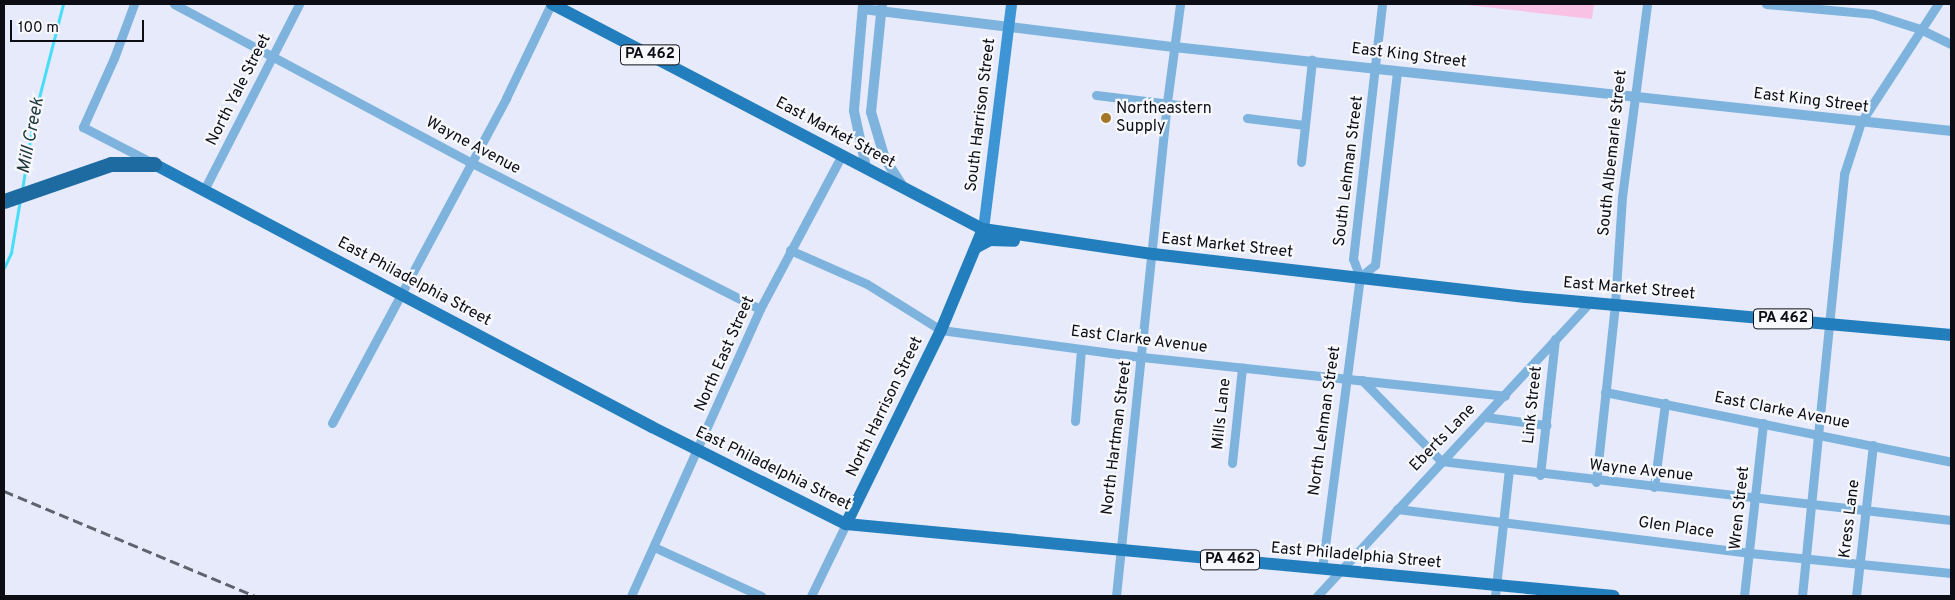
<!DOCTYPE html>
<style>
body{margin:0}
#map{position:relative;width:1955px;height:600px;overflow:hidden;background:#e6eafb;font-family:Overpass,sans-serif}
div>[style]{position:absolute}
.green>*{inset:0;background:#f9c2e5}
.stream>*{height:2.5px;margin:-1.25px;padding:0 1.25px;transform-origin:1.25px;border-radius:1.25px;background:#48ddf8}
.minor>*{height:9px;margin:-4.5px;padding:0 4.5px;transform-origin:4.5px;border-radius:4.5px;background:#7eb3de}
.tertiary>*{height:10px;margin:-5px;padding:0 5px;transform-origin:5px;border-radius:5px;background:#7eb3de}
.secondary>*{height:11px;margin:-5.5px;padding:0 5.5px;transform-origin:5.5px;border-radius:5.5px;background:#3e95d6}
.primary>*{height:12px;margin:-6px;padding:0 6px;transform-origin:6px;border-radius:6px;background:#237ebd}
.motorway>*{height:15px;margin:-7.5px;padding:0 7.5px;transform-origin:7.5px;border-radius:7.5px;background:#1d6ba1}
.rail>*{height:2.5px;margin-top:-1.25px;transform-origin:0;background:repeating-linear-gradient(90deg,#60626d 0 10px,transparent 0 15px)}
.dots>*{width:14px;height:14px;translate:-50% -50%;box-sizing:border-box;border:2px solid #f7f8fc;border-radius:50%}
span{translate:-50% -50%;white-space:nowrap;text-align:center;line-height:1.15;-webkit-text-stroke:4.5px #f7f8fc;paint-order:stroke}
.shield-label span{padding:1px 4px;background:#f7f8fc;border:1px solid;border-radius:4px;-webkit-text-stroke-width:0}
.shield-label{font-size:15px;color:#0d0e15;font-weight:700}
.street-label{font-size:16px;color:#0d0e15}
.poi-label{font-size:16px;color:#0d0e15}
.left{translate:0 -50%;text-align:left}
.water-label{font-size:18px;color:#20383d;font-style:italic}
.frame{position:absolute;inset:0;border:5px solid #0d0e15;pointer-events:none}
.scale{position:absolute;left:10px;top:20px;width:134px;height:22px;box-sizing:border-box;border:2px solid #0d0e15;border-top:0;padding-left:6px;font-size:15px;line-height:18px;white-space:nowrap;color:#0d0e15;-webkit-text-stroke:4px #f7f8fc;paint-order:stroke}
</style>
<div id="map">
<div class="green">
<i style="clip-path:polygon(1458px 4px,1594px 4px,1592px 19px)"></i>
</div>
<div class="stream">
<i style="left:22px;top:190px;width:70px;rotate:-80.9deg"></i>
<i style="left:33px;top:121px;width:121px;rotate:-75.6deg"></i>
<i style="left:4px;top:268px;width:17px;rotate:-65deg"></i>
<i style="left:11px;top:253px;width:54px;rotate:-80.4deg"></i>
</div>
<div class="minor">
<i style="left:134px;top:4px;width:58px;rotate:110.3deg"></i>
<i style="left:114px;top:58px;width:76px;rotate:114.2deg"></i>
<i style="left:83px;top:127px;width:74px;rotate:27.3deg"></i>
<i style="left:174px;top:4px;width:338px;rotate:28.1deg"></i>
<i style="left:472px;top:163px;width:323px;rotate:26.9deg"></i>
<i style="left:1766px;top:4px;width:107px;rotate:5.3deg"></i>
<i style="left:1873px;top:14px;width:49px;rotate:17.7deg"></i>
<i style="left:1920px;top:29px;width:34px;rotate:26deg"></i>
<i style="left:1096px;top:95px;width:100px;rotate:6.9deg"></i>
<i style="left:1247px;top:118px;width:58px;rotate:6.9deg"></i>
<i style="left:1301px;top:162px;width:103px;rotate:-83.8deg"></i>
<i style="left:204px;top:190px;width:209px;rotate:-62.9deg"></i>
<i style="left:790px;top:250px;width:84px;rotate:23.8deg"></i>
<i style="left:867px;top:284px;width:87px;rotate:31.9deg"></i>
<i style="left:941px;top:330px;width:203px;rotate:7.7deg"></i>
<i style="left:1142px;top:357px;width:365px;rotate:6.1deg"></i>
<i style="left:1360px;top:277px;width:19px;rotate:-111deg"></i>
<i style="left:1353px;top:259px;width:257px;rotate:-83.5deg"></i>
<i style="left:1360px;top:277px;width:19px;rotate:-39deg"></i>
<i style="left:1375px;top:265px;width:195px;rotate:-83.5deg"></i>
<i style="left:1362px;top:380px;width:113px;rotate:45.7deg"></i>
<i style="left:1441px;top:461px;width:513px;rotate:6.6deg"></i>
<i style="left:1605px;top:392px;width:353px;rotate:11.4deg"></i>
<i style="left:1485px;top:417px;width:62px;rotate:7.5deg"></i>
<i style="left:1075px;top:421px;width:72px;rotate:-85.2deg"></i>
<i style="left:332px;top:423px;width:369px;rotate:-61.8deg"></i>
<i style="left:506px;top:98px;width:104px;rotate:-64.4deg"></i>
<i style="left:1232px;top:463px;width:96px;rotate:-84deg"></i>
<i style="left:1540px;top:475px;width:137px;rotate:-83.7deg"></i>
<i style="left:1596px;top:482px;width:178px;rotate:-83.9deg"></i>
<i style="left:1615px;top:305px;width:108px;rotate:-86.3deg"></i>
<i style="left:1622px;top:197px;width:195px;rotate:-82.6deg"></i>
<i style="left:1654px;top:487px;width:85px;rotate:-82.5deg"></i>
<i style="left:1397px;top:509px;width:356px;rotate:7.1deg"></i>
<i style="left:1750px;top:553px;width:202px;rotate:5.7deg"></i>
<i style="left:654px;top:547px;width:118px;rotate:24.6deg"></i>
<i style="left:1322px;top:569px;width:294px;rotate:-82.6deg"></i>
<i style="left:631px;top:596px;width:315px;rotate:-65.8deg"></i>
<i style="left:760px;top:309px;width:174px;rotate:-62deg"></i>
<i style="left:811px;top:596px;width:80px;rotate:-64.1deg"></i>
<i style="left:1116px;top:596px;width:497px;rotate:-84.1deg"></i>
<i style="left:1167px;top:102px;width:99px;rotate:-82.4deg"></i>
<i style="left:1317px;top:596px;width:403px;rotate:-47.1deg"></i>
<i style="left:1495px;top:596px;width:127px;rotate:-83.7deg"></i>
<i style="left:1744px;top:596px;width:174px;rotate:-83.7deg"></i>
<i style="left:1802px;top:596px;width:424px;rotate:-84.3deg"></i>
<i style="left:1844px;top:174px;width:55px;rotate:-71.9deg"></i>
<i style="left:1861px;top:122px;width:141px;rotate:-56.9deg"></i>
<i style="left:1856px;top:596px;width:152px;rotate:-83.6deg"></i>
</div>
<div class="tertiary">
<i style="left:882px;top:4px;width:109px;rotate:95.8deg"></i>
<i style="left:871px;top:112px;width:49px;rotate:73.4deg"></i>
<i style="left:885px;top:159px;width:33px;rotate:57deg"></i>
<i style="left:863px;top:5px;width:106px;rotate:94.9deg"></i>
<i style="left:854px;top:111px;width:57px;rotate:77.9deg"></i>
<i style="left:863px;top:9px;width:313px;rotate:7deg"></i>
<i style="left:1174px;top:47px;width:782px;rotate:6.17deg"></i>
</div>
<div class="secondary">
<i style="left:983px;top:229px;width:227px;rotate:-82.9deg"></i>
</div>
<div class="primary">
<i style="left:552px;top:4px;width:486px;rotate:27.6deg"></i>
<i style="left:983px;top:229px;width:172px;rotate:8.4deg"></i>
<i style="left:1153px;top:254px;width:375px;rotate:6.6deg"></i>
<i style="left:1526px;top:297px;width:427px;rotate:5.1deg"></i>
<i style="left:154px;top:164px;width:563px;rotate:27.84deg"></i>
<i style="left:652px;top:427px;width:217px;rotate:26.6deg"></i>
<i style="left:846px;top:524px;width:771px;rotate:5.36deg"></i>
<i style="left:977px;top:247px;width:15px;rotate:-28deg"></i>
<i style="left:990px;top:240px;width:24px;rotate:2deg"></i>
<i style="left:846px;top:524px;width:216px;rotate:-63.9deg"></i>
<i style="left:941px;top:330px;width:109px;rotate:-67.4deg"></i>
</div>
<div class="motorway">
<i style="left:4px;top:201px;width:113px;rotate:-19.1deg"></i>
<i style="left:111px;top:164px;width:43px"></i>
</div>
<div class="rail">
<i style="left:4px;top:491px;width:272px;rotate:22.7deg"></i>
</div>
<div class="dots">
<i style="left:1106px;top:118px;background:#a37628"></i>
</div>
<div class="shield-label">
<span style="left:650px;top:55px">PA 462</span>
<span style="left:1783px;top:319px">PA 462</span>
<span style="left:1230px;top:560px">PA 462</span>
</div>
<div class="street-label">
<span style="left:1409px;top:56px;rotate:7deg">East King Street</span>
<span style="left:239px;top:90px;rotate:-63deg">North Yale Street</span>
<span style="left:1811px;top:101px;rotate:7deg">East King Street</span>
<span style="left:981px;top:115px;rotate:-83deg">South Harrison Street</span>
<span style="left:835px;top:133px;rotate:28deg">East Market Street</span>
<span style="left:473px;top:146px;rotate:28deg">Wayne Avenue</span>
<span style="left:1613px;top:153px;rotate:-84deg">South Albemarle Street</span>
<span style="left:1349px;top:171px;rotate:-83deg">South Lehman Street</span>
<span style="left:1227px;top:246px;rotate:6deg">East Market Street</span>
<span style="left:414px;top:282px;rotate:28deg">East Philadelphia Street</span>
<span style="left:1629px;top:289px;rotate:5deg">East Market Street</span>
<span style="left:1139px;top:340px;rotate:7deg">East Clarke Avenue</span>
<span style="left:725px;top:354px;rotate:-66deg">North East Street</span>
<span style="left:1533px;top:405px;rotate:-84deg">Link Street</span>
<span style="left:885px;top:407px;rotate:-64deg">North Harrison Street</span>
<span style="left:1782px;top:411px;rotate:11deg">East Clarke Avenue</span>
<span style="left:1222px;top:414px;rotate:-84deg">Mills Lane</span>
<span style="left:1325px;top:421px;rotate:-82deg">North Lehman Street</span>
<span style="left:1117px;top:438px;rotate:-83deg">North Hartman Street</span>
<span style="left:1443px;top:438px;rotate:-46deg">Eberts Lane</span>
<span style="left:773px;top:469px;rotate:26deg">East Philadelphia Street</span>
<span style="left:1641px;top:471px;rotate:6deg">Wayne Avenue</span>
<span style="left:1740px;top:508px;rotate:-84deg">Wren Street</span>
<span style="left:1850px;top:519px;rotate:-83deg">Kress Lane</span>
<span style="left:1676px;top:528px;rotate:8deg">Glen Place</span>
<span style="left:1356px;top:556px;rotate:5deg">East Philadelphia Street</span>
</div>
<div class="poi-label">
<span class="left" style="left:1116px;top:118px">Northeastern<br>Supply</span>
</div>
<div class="water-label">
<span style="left:32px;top:136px;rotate:-79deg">Mill Creek</span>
</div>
<div class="frame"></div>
<div class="scale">100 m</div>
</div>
